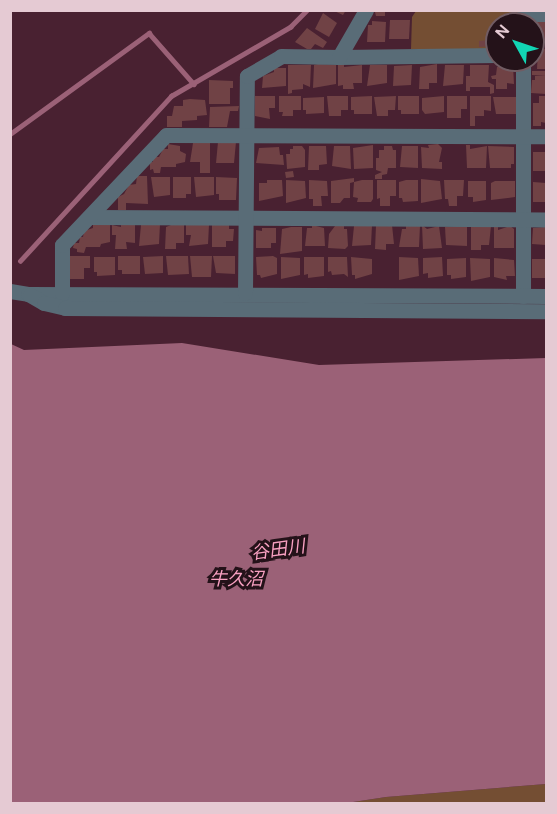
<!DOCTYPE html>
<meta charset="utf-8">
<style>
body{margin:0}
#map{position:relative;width:557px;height:814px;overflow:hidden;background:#492131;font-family:"DM Sans","Noto Sans JP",sans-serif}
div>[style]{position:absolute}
.green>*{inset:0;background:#744e33}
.water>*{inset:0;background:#9b6177}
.stream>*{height:4.5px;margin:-2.25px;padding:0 2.25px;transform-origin:2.25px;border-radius:2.25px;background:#9b6177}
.building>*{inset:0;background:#704245}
.minor>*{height:15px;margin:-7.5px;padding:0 7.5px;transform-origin:7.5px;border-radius:7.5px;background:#596c77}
span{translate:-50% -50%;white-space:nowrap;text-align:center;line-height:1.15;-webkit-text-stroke:6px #241219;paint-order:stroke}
.water-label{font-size:18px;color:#f8a0c1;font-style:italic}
.frame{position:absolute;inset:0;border:12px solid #e5cad3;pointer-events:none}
.north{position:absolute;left:485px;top:12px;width:60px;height:60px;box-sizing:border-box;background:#241219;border:2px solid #715c63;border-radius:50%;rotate:310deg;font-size:16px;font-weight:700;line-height:24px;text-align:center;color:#e5cad3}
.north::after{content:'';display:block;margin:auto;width:21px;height:27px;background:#12d5b4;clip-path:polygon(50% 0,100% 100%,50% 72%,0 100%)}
</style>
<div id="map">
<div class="green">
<i style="clip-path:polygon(416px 11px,518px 11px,517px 24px,497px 24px,497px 49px,411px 49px,412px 17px)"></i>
<i style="clip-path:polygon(546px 784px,546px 803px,340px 804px,386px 797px)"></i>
</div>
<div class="water">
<i style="clip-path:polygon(182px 343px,319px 365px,546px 358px,546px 784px,386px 797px,340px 804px,11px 803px,11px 344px,24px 350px)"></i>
</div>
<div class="stream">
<i style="left:10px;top:134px;width:172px;rotate:-36deg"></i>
<i style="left:149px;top:33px;width:68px;rotate:48.6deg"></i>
<i style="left:20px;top:261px;width:224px;rotate:-47.5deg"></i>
<i style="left:171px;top:96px;width:138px;rotate:-30.1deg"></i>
<i style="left:290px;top:27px;width:24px;rotate:-45deg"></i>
</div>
<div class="building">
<i style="clip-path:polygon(332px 10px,346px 10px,343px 15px)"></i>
<i style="clip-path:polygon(375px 12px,385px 12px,385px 16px,376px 16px)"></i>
<i style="clip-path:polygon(323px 13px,337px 23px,329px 37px,315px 29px)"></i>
<i style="clip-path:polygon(390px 20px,410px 20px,409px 39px,389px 39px)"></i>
<i style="clip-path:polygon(372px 21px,386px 22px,385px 42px,367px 42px,368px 25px,372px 25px)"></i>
<i style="clip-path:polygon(533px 21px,546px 21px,546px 41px,533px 41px)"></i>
<i style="clip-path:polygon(307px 28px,327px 42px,323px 48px,315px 44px,311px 49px,307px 49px,295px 42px)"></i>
<i style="clip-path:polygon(490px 40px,491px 46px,479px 47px,479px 41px)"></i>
<i style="clip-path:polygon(538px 48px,546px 49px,546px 69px,537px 69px)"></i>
<i style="clip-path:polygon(318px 64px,336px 65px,336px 84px,313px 88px,314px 65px)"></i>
<i style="clip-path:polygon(344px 64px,344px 67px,362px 65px,362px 83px,353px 83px,354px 89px,343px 89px,343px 85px,338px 86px,338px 65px)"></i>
<i style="clip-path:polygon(437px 64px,437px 83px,429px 83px,429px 89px,419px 89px,420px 67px)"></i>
<i style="clip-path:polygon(288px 65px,311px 65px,310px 87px,303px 84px,303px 89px,292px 90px,292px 93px,288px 94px)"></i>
<i style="clip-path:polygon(370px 65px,387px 65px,387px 83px,367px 86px)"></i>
<i style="clip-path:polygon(412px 65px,411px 85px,393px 86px,394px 66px)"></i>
<i style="clip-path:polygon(445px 65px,464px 65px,463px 84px,443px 86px)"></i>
<i style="clip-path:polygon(470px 65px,489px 65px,488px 82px,494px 85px,494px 93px,490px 94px,490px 87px,470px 87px,470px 91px,466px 91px,466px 76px,470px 76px)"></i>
<i style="clip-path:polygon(502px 65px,513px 65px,514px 84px,507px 83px,507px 89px,496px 89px,496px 79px,492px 79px,491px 76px,496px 75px,497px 67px)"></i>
<i style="clip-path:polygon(274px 68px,286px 68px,286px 86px,262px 88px,263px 76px,274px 72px)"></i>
<i style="clip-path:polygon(532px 71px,546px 71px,546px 76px,532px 75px)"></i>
<i style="clip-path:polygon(535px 76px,546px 76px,546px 94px,531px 93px,532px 80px,535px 80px)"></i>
<i style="clip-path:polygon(209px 80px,233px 81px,233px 88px,230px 88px,230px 104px,209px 104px)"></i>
<i style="clip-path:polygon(255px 96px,275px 96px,275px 108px,269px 108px,270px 119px,255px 116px)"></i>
<i style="clip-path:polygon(279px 96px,301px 96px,301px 110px,293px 110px,293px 116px,282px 116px,283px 112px,279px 112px)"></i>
<i style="clip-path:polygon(327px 96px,348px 96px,348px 110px,341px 110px,341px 116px,329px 116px)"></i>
<i style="clip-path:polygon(372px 96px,372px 114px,354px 114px,354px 110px,351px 110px,351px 97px)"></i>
<i style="clip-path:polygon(396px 96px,395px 110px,388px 110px,388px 116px,377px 116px,374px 97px)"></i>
<i style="clip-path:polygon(398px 96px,419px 96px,419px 114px,401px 114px,401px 110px,398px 110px)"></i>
<i style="clip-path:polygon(444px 96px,444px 112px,425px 114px,422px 110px,422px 98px)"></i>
<i style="clip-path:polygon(447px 96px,467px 96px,467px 109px,461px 109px,461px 118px,447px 118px)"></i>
<i style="clip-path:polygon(470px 96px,491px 96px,491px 111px,484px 110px,484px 116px,475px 116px,475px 126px,470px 126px)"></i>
<i style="clip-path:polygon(539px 96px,546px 96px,546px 123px,541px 122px,541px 126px,533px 126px,533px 103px,539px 103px)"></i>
<i style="clip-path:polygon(324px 97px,324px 113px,306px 114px,306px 110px,303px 110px,303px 98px)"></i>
<i style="clip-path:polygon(493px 97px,516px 97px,516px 114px,496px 114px)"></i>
<i style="clip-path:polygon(190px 99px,205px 100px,207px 115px,197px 116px,197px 120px,182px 121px,182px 127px,167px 127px,167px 116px,172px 116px,174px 106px,183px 106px,183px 100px)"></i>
<i style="clip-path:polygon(239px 106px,238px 111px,230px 111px,227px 127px,209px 127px,210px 107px)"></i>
<i style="clip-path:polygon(203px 142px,210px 142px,210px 173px,200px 173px,200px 162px,190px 162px,193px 143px)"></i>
<i style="clip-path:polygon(218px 142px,236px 142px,234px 163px,216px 163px)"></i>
<i style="clip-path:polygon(168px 144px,180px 146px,180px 151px,186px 154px,185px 162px,176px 164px,176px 167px,161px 167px,160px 173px,154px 173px,153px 169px,150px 170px,150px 162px,153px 162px,153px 157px,159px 157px,163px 149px,168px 149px)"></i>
<i style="clip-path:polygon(438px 144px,442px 148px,439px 162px,442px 162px,442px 169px,422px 168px,421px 147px,429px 148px,428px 145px)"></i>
<i style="clip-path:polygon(373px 145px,373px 168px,354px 169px,353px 148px)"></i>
<i style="clip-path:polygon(466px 145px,470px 145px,470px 149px,487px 146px,486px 168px,467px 168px)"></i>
<i style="clip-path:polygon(293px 146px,302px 146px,305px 150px,305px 167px,287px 169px,286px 154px,290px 154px,290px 149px,293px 149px)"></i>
<i style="clip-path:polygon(309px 146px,326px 146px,327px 164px,319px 165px,319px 170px,308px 170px)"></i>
<i style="clip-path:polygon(334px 146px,350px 146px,351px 169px,332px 166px)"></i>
<i style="clip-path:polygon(384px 146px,392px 146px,393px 150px,396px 150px,396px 168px,388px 168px,387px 174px,382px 175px,382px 179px,375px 179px,375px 175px,382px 172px,376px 170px,376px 158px,379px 158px,379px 150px,384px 150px)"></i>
<i style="clip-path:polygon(402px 146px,418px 146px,418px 168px,400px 167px)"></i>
<i style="clip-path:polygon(488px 146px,514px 147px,514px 164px,511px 164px,511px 168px,490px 168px)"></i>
<i style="clip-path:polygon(279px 147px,280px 155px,283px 155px,284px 165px,256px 163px,259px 148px)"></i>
<i style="clip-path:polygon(533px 152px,546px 152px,546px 171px,533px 171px)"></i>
<i style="clip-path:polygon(293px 171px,294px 177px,286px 178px,285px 172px)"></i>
<i style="clip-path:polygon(137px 176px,147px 176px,148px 204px,126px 203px,126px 210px,118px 210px,118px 197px,124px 194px,129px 185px,136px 184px)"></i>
<i style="clip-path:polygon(151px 177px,170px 177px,170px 195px,154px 197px)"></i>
<i style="clip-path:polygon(173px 177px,191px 177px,191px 194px,186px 194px,186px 198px,173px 198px)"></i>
<i style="clip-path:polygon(194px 177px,214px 177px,214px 195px,196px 197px)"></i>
<i style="clip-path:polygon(216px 177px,237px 178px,236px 200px,219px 200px,219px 194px,216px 194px)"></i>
<i style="clip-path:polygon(354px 178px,354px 182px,350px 183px,350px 198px,344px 198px,340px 203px,331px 203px,331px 181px)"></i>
<i style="clip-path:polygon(421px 179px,440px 181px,442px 199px,421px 203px)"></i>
<i style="clip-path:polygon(267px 180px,282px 180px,283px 196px,259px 201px,259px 183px,267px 183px)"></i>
<i style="clip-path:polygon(286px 180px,305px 181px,306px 198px,286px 203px)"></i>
<i style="clip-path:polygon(309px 180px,327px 181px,328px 196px,321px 196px,322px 206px,313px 206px,313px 199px,309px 199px)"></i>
<i style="clip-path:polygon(362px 180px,373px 180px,373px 199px,371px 202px,357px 202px,358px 198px,353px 197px,354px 182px)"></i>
<i style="clip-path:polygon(377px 180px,396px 180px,396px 196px,390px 196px,390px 206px,380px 206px,380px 198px,377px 199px)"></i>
<i style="clip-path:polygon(406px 180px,418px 180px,418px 201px,403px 202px,402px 198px,399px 198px,399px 182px)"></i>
<i style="clip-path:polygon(444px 180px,464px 180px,463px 196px,457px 196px,457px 206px,449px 206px,448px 199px,445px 199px)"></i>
<i style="clip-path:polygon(468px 181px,486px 181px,486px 200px,473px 202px,473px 197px,468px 197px)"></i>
<i style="clip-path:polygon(495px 181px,515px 181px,515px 197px,491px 200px,491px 183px)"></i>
<i style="clip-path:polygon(533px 182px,546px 183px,546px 202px,533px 202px)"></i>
<i style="clip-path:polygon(110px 223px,110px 242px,101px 244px,100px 247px,86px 247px,84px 253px,77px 252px,77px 249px,73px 248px,74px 243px,79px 243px,80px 237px,83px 237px,84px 231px,93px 228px,93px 224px)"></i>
<i style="clip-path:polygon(160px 224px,159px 244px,139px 246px,141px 225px)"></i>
<i style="clip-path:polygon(212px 224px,229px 225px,229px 229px,234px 229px,233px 241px,226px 241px,226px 247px,212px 247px)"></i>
<i style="clip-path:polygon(112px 225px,121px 227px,121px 225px,135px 225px,135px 243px,126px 242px,127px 249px,115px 249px,116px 235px,112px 235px)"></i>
<i style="clip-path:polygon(171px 225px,184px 225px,184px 243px,176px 243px,176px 249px,165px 249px,166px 227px)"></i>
<i style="clip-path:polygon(186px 225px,209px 225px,208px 244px,189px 246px,191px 235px,186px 235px)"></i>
<i style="clip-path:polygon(312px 225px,324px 228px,325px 246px,305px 246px,307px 228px,312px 228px)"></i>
<i style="clip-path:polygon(361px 225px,372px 225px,371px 245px,352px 246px,354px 226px)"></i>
<i style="clip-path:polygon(376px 225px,392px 225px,394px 244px,386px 244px,386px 250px,375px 249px)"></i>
<i style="clip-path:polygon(422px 225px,427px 229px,439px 226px,442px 248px,423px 249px)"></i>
<i style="clip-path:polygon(467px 225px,467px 246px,446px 245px,445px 227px)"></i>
<i style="clip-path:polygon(335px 226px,344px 226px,344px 229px,347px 229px,348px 246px,345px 249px,328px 248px,329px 234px)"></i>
<i style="clip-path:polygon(406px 226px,420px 226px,419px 247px,399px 247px,402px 229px,406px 229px)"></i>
<i style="clip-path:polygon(471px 226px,491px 226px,489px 245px,481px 245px,481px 250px,471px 250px)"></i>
<i style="clip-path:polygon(494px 226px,498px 226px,498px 230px,510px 226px,514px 229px,514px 248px,494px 248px)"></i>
<i style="clip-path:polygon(291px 227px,302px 227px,302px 251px,280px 254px,282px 229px)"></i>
<i style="clip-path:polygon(546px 227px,546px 245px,532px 244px,533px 228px)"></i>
<i style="clip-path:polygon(262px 228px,276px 228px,276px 243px,271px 243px,271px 248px,256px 248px,256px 230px,262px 231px)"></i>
<i style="clip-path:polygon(69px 256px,90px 256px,90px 268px,84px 268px,84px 279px,70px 279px)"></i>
<i style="clip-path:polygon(118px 256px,140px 256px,140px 274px,122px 274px,122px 270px,118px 270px)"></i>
<i style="clip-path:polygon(163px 256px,163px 273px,145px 274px,143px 257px)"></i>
<i style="clip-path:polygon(166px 256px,188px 256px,189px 274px,168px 275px)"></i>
<i style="clip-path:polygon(190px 256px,212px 256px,211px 277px,192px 277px)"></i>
<i style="clip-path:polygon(213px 256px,235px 256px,235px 274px,216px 273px)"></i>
<i style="clip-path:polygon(273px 256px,277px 258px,277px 274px,261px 278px,260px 275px,257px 275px,256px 257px)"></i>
<i style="clip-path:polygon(94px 257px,115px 257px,115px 275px,97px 276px,97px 272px,94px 272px)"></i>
<i style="clip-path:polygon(281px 257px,300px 258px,300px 275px,281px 279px)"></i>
<i style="clip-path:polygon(304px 257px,324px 257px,324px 276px,308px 278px,308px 274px,304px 275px)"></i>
<i style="clip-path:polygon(328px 257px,347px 257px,348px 277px,344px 274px,332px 275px,331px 271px,328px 272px)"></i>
<i style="clip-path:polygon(351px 257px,372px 259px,372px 274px,355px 279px,355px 275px,352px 275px)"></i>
<i style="clip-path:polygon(399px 257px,418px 258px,419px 276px,399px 280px)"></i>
<i style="clip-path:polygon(442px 257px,443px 276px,428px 278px,428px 273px,423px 274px,423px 258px)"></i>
<i style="clip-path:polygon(466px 258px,466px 277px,451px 279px,451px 275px,447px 275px,447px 259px)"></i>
<i style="clip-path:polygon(470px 258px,490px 259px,490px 277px,471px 281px)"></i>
<i style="clip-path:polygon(494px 258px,514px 260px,515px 276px,506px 276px,507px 280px,494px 277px)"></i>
<i style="clip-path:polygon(532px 259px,546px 259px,546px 278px,532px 278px)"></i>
</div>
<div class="minor">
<i style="left:524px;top:14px;width:22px"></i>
<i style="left:339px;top:57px;width:158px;rotate:-0.7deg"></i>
<i style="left:523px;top:60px;width:236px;rotate:90deg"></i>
<i style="left:89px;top:217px;width:457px;rotate:0.3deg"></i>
<i style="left:10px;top:291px;width:18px;rotate:9deg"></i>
<i style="left:28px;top:294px;width:518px;rotate:0.22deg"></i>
<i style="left:245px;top:293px;width:217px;rotate:-89.5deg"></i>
<i style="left:247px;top:76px;width:39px;rotate:-30deg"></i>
<i style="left:281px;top:56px;width:58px;rotate:1deg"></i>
<i style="left:339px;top:57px;width:54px;rotate:-60.1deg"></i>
<i style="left:62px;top:294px;width:49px;rotate:-90deg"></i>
<i style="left:62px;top:245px;width:151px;rotate:-46.6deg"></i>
<i style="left:166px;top:135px;width:380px;rotate:0.2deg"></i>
<i style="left:30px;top:295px;width:16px;rotate:30deg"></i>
<i style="left:44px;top:303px;width:22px;rotate:13deg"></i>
<i style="left:65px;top:308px;width:481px;rotate:0.4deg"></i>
</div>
<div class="water-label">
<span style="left:278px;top:550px;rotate:-8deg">谷田川</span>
<span style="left:236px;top:579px">牛久沼</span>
</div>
<div class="frame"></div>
<div class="north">N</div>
</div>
